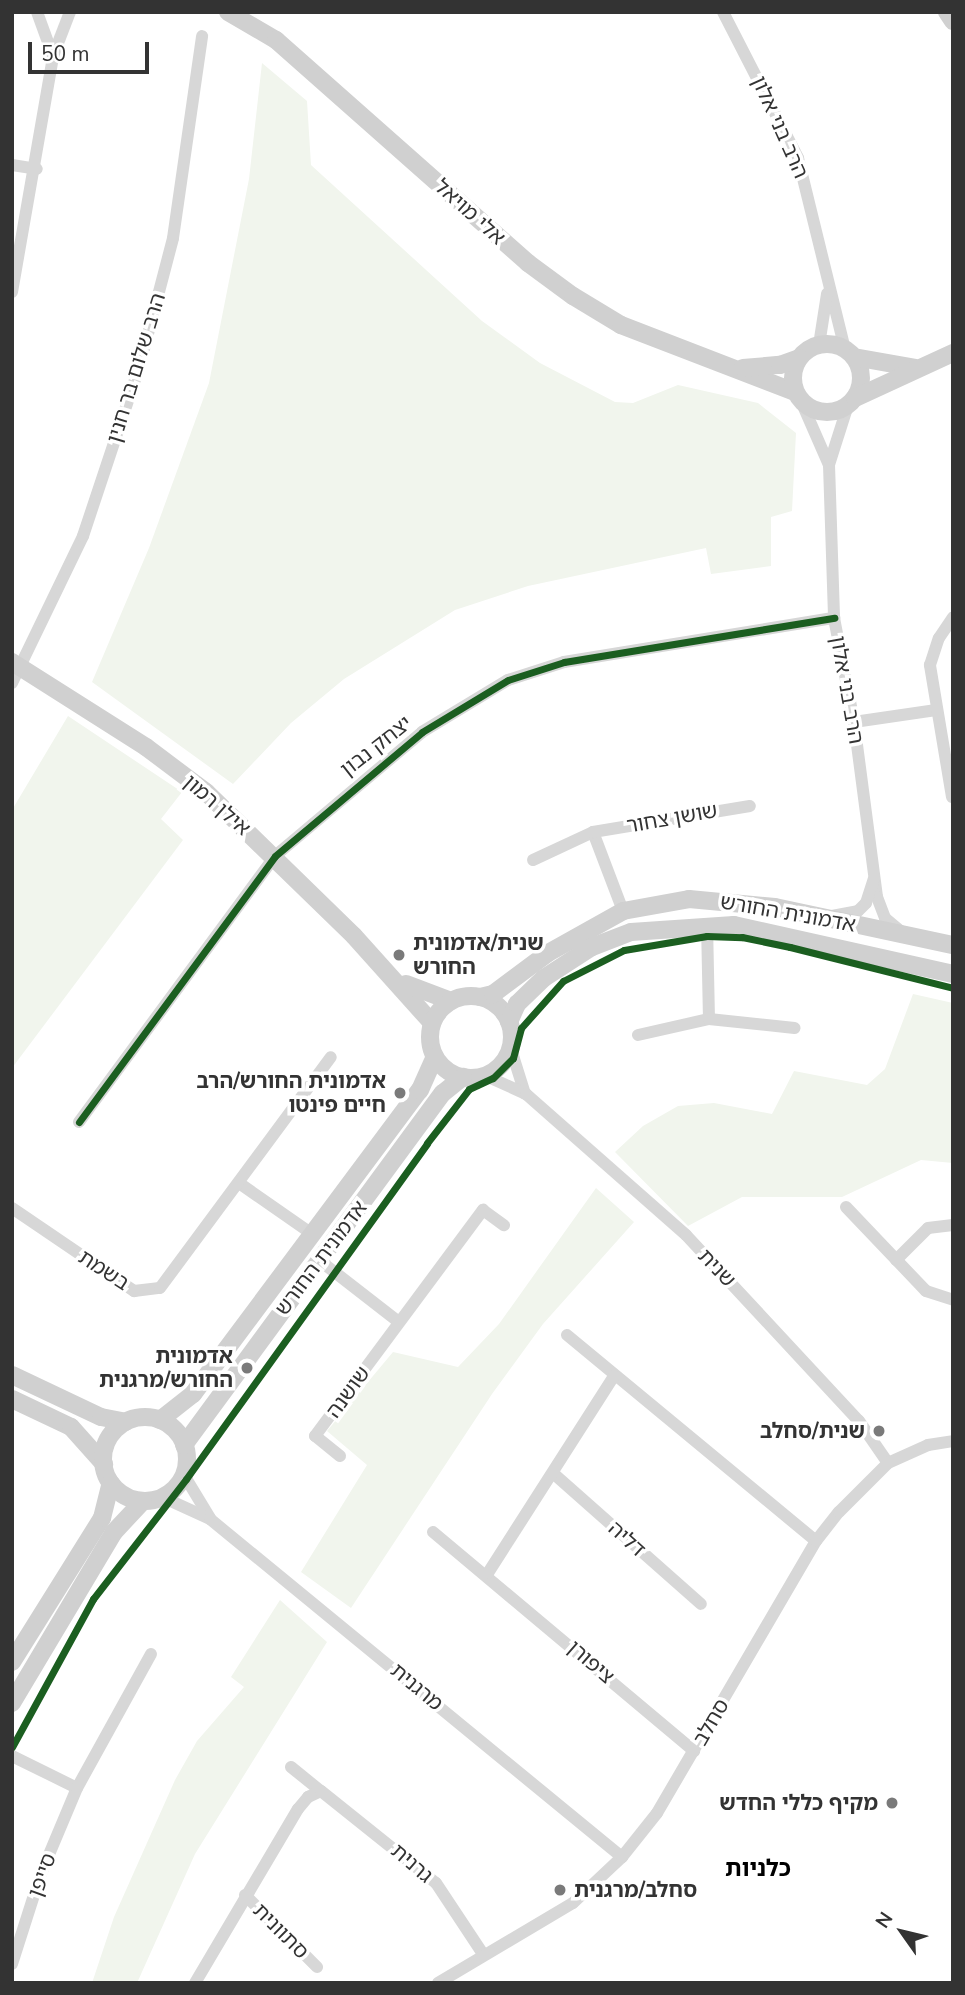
<!DOCTYPE html>
<meta charset="utf-8">
<style>
body{margin:0}
#map{position:relative;width:965px;height:1995px;overflow:hidden;background:#fff;font-family:"Nunito Sans","Noto Sans Hebrew",sans-serif}
div>[style]{position:absolute}
.green>*{inset:0;background:#f1f5ed}
.street>*{height:12px;margin:-6px;padding:0 6px;transform-origin:6px;border-radius:6px;background:#d7d7d7}
.secondary>*{height:18px;margin:-9px;padding:0 9px;transform-origin:9px;border-radius:9px;background:#d0d0d0}
.secondary>.ring{margin:-9px;padding:0;box-sizing:content-box;background:none;border:18px solid #d0d0d0;border-radius:50%}
.cycleway>*{height:7px;margin:-3.5px;padding:0 3.5px;transform-origin:3.5px;border-radius:3.5px;background:#1b5e20}
.dots>*{width:19px;height:19px;translate:-50% -50%;box-sizing:border-box;border:4px solid #fff;border-radius:50%}
span{translate:-50% -50%;white-space:nowrap;text-align:center;line-height:1.15;-webkit-text-stroke:7px #fff;paint-order:stroke}
.street-label{font-size:21px;color:#333}
.poi-label{font-size:21px;color:#333;font-weight:700}
.left{translate:0 -50%;text-align:left}
.right{translate:-100% -50%;text-align:right}
.neighbourhood-label{font-size:23px;color:#000;font-weight:700}
.frame{position:absolute;inset:0;border:14px solid #333;pointer-events:none}
.north{position:absolute;left:867px;top:1897px;width:70px;height:70px;-webkit-text-stroke:5px #fff;paint-order:stroke;rotate:304deg;font-size:19px;font-weight:700;line-height:28px;text-align:center;color:#333}
.north::after{content:'';display:block;margin:auto;width:24px;height:32px;background:#333;clip-path:polygon(50% 0,100% 100%,50% 72%,0 100%)}
.scale{position:absolute;left:28px;top:42px;width:121px;height:32px;box-sizing:border-box;border:4px solid #333;border-top:0;padding-left:9px;font-size:21px;line-height:24px;white-space:nowrap;color:#333;-webkit-text-stroke:5px #fff;paint-order:stroke}
</style>
<div id="map">
<div class="green">
<i style="clip-path:polygon(262px 63px,307px 101px,311px 165px,482px 321px,540px 363px,615px 402px,633px 403px,678px 385px,758px 403px,796px 433px,792px 511px,771px 517px,771px 566px,711px 574px,706px 548px,528px 586px,455px 610px,344px 679px,291px 723px,233px 784px,92px 682px,149px 548px,209px 383px,249px 179px)"></i>
<i style="clip-path:polygon(68px 716px,182px 792px,161px 819px,183px 840px,12px 1068px,12px 810px)"></i>
<i style="clip-path:polygon(913px 994px,953px 1003px,953px 1163px,921px 1160px,842px 1197px,742px 1197px,688px 1226px,615px 1152px,643px 1126px,678px 1106px,714px 1103px,772px 1114px,794px 1071px,867px 1085px,885px 1069px)"></i>
<i style="clip-path:polygon(596px 1188px,634px 1222px,543px 1324px,492px 1394px,351px 1608px,301px 1572px,367px 1465px,327px 1431px,393px 1352px,458px 1367px,499px 1324px)"></i>
<i style="clip-path:polygon(280px 1600px,327px 1642px,195px 1854px,137px 1983px,92px 1983px,114px 1917px,175px 1780px,197px 1741px,244px 1687px,231px 1677px)"></i>
</div>
<div class="street">
<i style="left:37px;top:12px;width:47px;rotate:70deg"></i>
<i style="left:723px;top:12px;width:164px;rotate:62.8deg"></i>
<i style="left:798px;top:158px;width:197px;rotate:76.2deg"></i>
<i style="left:12px;top:165px;width:25px;rotate:9deg"></i>
<i style="left:12px;top:292px;width:240px;rotate:-80.1deg"></i>
<i style="left:53px;top:56px;width:47px;rotate:-68.9deg"></i>
<i style="left:819px;top:345px;width:52px;rotate:-81.1deg"></i>
<i style="left:801px;top:401px;width:70px;rotate:66.4deg"></i>
<i style="left:848px;top:405px;width:63px;rotate:107.6deg"></i>
<i style="left:829px;top:465px;width:153px;rotate:88.1deg"></i>
<i style="left:834px;top:618px;width:106px;rotate:79.1deg"></i>
<i style="left:854px;top:722px;width:177px;rotate:82.5deg"></i>
<i style="left:877px;top:897px;width:22px;rotate:69deg"></i>
<i style="left:885px;top:918px;width:23px;rotate:40deg"></i>
<i style="left:12px;top:683px;width:163px;rotate:-64.2deg"></i>
<i style="left:83px;top:536px;width:177px;rotate:-71.6deg"></i>
<i style="left:139px;top:368px;width:134px;rotate:-75.3deg"></i>
<i style="left:173px;top:238px;width:204px;rotate:-81.8deg"></i>
<i style="left:854px;top:722px;width:83px;rotate:-8.3deg"></i>
<i style="left:952px;top:797px;width:134px;rotate:-99.5deg"></i>
<i style="left:930px;top:665px;width:28px;rotate:-72deg"></i>
<i style="left:939px;top:638px;width:25px;rotate:-56deg"></i>
<i style="left:593px;top:832px;width:85px;rotate:69.2deg"></i>
<i style="left:533px;top:860px;width:66px;rotate:-25deg"></i>
<i style="left:593px;top:832px;width:159px;rotate:-9.4deg"></i>
<i style="left:832px;top:916px;width:26px;rotate:-11deg"></i>
<i style="left:858px;top:911px;width:11px;rotate:-45deg"></i>
<i style="left:866px;top:903px;width:25px;rotate:-72deg"></i>
<i style="left:707px;top:924px;width:95px;rotate:88.8deg"></i>
<i style="left:638px;top:1035px;width:73px;rotate:-12.7deg"></i>
<i style="left:709px;top:1019px;width:86px;rotate:6deg"></i>
<i style="left:510px;top:1046px;width:50px;rotate:72.6deg"></i>
<i style="left:484px;top:1075px;width:46px;rotate:24.3deg"></i>
<i style="left:526px;top:1094px;width:213px;rotate:41.4deg"></i>
<i style="left:686px;top:1235px;width:254px;rotate:47.1deg"></i>
<i style="left:859px;top:1421px;width:51px;rotate:55.4deg"></i>
<i style="left:79px;top:1122px;width:330px;rotate:-53.6deg"></i>
<i style="left:275px;top:856px;width:192px;rotate:-40.1deg"></i>
<i style="left:422px;top:732px;width:100px;rotate:-31.2deg"></i>
<i style="left:508px;top:680px;width:59px;rotate:-17.8deg"></i>
<i style="left:564px;top:662px;width:274px;rotate:-9.3deg"></i>
<i style="left:239px;top:1183px;width:89px;rotate:34.9deg"></i>
<i style="left:846px;top:1207px;width:116px;rotate:46.4deg"></i>
<i style="left:926px;top:1291px;width:28px;rotate:18deg"></i>
<i style="left:12px;top:1208px;width:148px;rotate:34.2deg"></i>
<i style="left:134px;top:1291px;width:26px;rotate:-7deg"></i>
<i style="left:160px;top:1288px;width:287px;rotate:-53.5deg"></i>
<i style="left:319px;top:1260px;width:101px;rotate:37.8deg"></i>
<i style="left:896px;top:1260px;width:45px;rotate:-45deg"></i>
<i style="left:928px;top:1228px;width:25px;rotate:-7deg"></i>
<i style="left:567px;top:1335px;width:323px;rotate:39.6deg"></i>
<i style="left:340px;top:1456px;width:32px;rotate:-141deg"></i>
<i style="left:315px;top:1436px;width:282px;rotate:-53.4deg"></i>
<i style="left:483px;top:1210px;width:26px;rotate:36deg"></i>
<i style="left:554px;top:1474px;width:196px;rotate:41.5deg"></i>
<i style="left:184px;top:1475px;width:50px;rotate:58.8deg"></i>
<i style="left:162px;top:1497px;width:53px;rotate:24.6deg"></i>
<i style="left:210px;top:1519px;width:533px;rotate:39.37deg"></i>
<i style="left:433px;top:1532px;width:341px;rotate:40deg"></i>
<i style="left:488px;top:1573px;width:234px;rotate:-57.4deg"></i>
<i style="left:12px;top:1756px;width:72px;rotate:26.2deg"></i>
<i style="left:291px;top:1767px;width:38px;rotate:39deg"></i>
<i style="left:245px;top:1895px;width:102px;rotate:45deg"></i>
<i style="left:12px;top:1964px;width:92px;rotate:-72.3deg"></i>
<i style="left:40px;top:1876px;width:95px;rotate:-67.2deg"></i>
<i style="left:77px;top:1788px;width:153px;rotate:-61.1deg"></i>
<i style="left:195px;top:1983px;width:202px;rotate:-59.4deg"></i>
<i style="left:298px;top:1809px;width:16px;rotate:-50deg"></i>
<i style="left:308px;top:1797px;width:14px;rotate:-25deg"></i>
<i style="left:321px;top:1791px;width:147px;rotate:38.7deg"></i>
<i style="left:436px;top:1883px;width:85px;rotate:56.5deg"></i>
<i style="left:438px;top:1983px;width:157px;rotate:-30.7deg"></i>
<i style="left:573px;top:1903px;width:67px;rotate:-43.2deg"></i>
<i style="left:622px;top:1857px;width:56px;rotate:-51.5deg"></i>
<i style="left:657px;top:1813px;width:315px;rotate:-59.7deg"></i>
<i style="left:816px;top:1541px;width:37px;rotate:-52deg"></i>
<i style="left:839px;top:1512px;width:69px;rotate:-45deg"></i>
<i style="left:888px;top:1463px;width:44px;rotate:-24.2deg"></i>
<i style="left:928px;top:1445px;width:25px;rotate:-9deg"></i>
</div>
<div class="secondary">
<i style="left:228px;top:12px;width:56px;rotate:30.3deg"></i>
<i style="left:276px;top:40px;width:337px;rotate:41.5deg"></i>
<i style="left:528px;top:263px;width:56px;rotate:36.3deg"></i>
<i style="left:573px;top:296px;width:56px;rotate:31.1deg"></i>
<i style="left:621px;top:325px;width:186px;rotate:21.1deg"></i>
<i style="left:947px;top:12px;width:11px;rotate:56deg"></i>
<i class="ring" style="left:793px;top:344px;width:50px;height:50px"></i>
<i style="left:854px;top:357px;width:62px;rotate:10.2deg"></i>
<i style="left:743px;top:368px;width:37px;rotate:-5deg"></i>
<i style="left:780px;top:365px;width:20px;rotate:-20deg"></i>
<i style="left:855px;top:398px;width:108px;rotate:-24.7deg"></i>
<i style="left:12px;top:662px;width:159px;rotate:32.4deg"></i>
<i style="left:146px;top:747px;width:75px;rotate:36.9deg"></i>
<i style="left:206px;top:792px;width:206px;rotate:44.2deg"></i>
<i style="left:354px;top:936px;width:117px;rotate:48.1deg"></i>
<i style="left:406px;top:984px;width:48px;rotate:20.7deg"></i>
<i class="ring" style="left:430px;top:996px;width:64px;height:64px"></i>
<i style="left:480px;top:997px;width:13px;rotate:-13deg"></i>
<i style="left:493px;top:994px;width:69px;rotate:-36.7deg"></i>
<i style="left:548px;top:953px;width:86px;rotate:-29.2deg"></i>
<i style="left:623px;top:911px;width:67px;rotate:-10.3deg"></i>
<i style="left:689px;top:899px;width:86px;rotate:5.3deg"></i>
<i style="left:775px;top:907px;width:182px;rotate:12.1deg"></i>
<i style="left:509px;top:1022px;width:20px;rotate:-66deg"></i>
<i style="left:517px;top:1004px;width:37px;rotate:-44deg"></i>
<i style="left:544px;top:978px;width:57px;rotate:-32.9deg"></i>
<i style="left:592px;top:947px;width:42px;rotate:-21deg"></i>
<i style="left:631px;top:932px;width:103px;rotate:-3.9deg"></i>
<i style="left:734px;top:925px;width:224px;rotate:12.6deg"></i>
<i style="left:12px;top:1375px;width:98px;rotate:25.3deg"></i>
<i style="left:101px;top:1417px;width:25px;rotate:11deg"></i>
<i style="left:12px;top:1399px;width:65px;rotate:25.4deg"></i>
<i style="left:71px;top:1427px;width:50px;rotate:48.3deg"></i>
<i class="ring" style="left:103px;top:1417px;width:66px;height:66px"></i>
<i style="left:160px;top:1420px;width:42px;rotate:-38.2deg"></i>
<i style="left:193px;top:1394px;width:379px;rotate:-53.3deg"></i>
<i style="left:420px;top:1090px;width:36px;rotate:-66deg"></i>
<i style="left:184px;top:1445px;width:437px;rotate:-53.7deg"></i>
<i style="left:443px;top:1093px;width:26px;rotate:-39deg"></i>
<i style="left:12px;top:1662px;width:170px;rotate:-58deg"></i>
<i style="left:102px;top:1518px;width:36px;rotate:-76deg"></i>
<i style="left:12px;top:1703px;width:199px;rotate:-59.2deg"></i>
<i style="left:114px;top:1532px;width:42px;rotate:-46.9deg"></i>
</div>
<div class="cycleway">
<i style="left:79px;top:1122px;width:330px;rotate:-53.6deg"></i>
<i style="left:275px;top:856px;width:192px;rotate:-40.1deg"></i>
<i style="left:422px;top:732px;width:100px;rotate:-31.2deg"></i>
<i style="left:508px;top:680px;width:59px;rotate:-17.8deg"></i>
<i style="left:564px;top:662px;width:274px;rotate:-9.3deg"></i>
<i style="left:12px;top:1747px;width:169px;rotate:-61.3deg"></i>
<i style="left:93px;top:1599px;width:152px;rotate:-52.2deg"></i>
<i style="left:186px;top:1479px;width:413px;rotate:-54.3deg"></i>
<i style="left:427px;top:1143px;width:68px;rotate:-52.1deg"></i>
<i style="left:469px;top:1089px;width:26px;rotate:-25deg"></i>
<i style="left:493px;top:1078px;width:28px;rotate:-45deg"></i>
<i style="left:513px;top:1058px;width:31px;rotate:-75deg"></i>
<i style="left:521px;top:1028px;width:63px;rotate:-48.2deg"></i>
<i style="left:563px;top:981px;width:68px;rotate:-26.9deg"></i>
<i style="left:624px;top:950px;width:84px;rotate:-9.6deg"></i>
<i style="left:707px;top:936px;width:35px;rotate:2deg"></i>
<i style="left:742px;top:937px;width:49px;rotate:11.8deg"></i>
<i style="left:790px;top:947px;width:168px;rotate:14.1deg"></i>
</div>
<div class="dots">
<i style="left:399px;top:955px;background:#7a7a7a"></i>
<i style="left:400px;top:1093px;background:#7a7a7a"></i>
<i style="left:247px;top:1368px;background:#7a7a7a"></i>
<i style="left:879px;top:1431px;background:#7a7a7a"></i>
<i style="left:892px;top:1803px;background:#7a7a7a"></i>
<i style="left:560px;top:1890px;background:#7a7a7a"></i>
</div>
<div class="street-label">
<span style="left:780px;top:127px;rotate:66deg">הרב בני אלון</span>
<span style="left:470px;top:212px;rotate:42deg">אלי מויאל</span>
<span style="left:136px;top:368px;rotate:-73deg">הרב שלום בר חנין</span>
<span style="left:847px;top:690px;rotate:80deg">הרב בני אלון</span>
<span style="left:376px;top:746px;rotate:-38deg">יצחק נבון</span>
<span style="left:217px;top:805px;rotate:41deg">אילן רמון</span>
<span style="left:672px;top:818px;rotate:-10deg">שושן צחור</span>
<span style="left:788px;top:913px;rotate:10deg">אדמונית החורש</span>
<span style="left:321px;top:1258px;rotate:-53deg">אדמונית החורש</span>
<span style="left:717px;top:1268px;rotate:46deg">שנית</span>
<span style="left:104px;top:1270px;rotate:33deg">בשמת</span>
<span style="left:348px;top:1392px;rotate:-54deg">שושנה</span>
<span style="left:627px;top:1539px;rotate:42deg">דליה</span>
<span style="left:591px;top:1662px;rotate:41deg">ציפורן</span>
<span style="left:417px;top:1687px;rotate:40deg">מרגנית</span>
<span style="left:711px;top:1722px;rotate:-60deg">סחלב</span>
<span style="left:412px;top:1863px;rotate:41deg">גרנית</span>
<span style="left:42px;top:1875px;rotate:-70deg">סייפן</span>
<span style="left:281px;top:1931px;rotate:45deg">סתוונית</span>
</div>
<div class="poi-label">
<span class="left" style="left:413px;top:955px">שנית/אדמונית<br>החורש</span>
<span class="right" style="left:386px;top:1093px">אדמונית החורש/הרב<br>חיים פינטו</span>
<span class="right" style="left:233px;top:1368px">אדמונית<br>החורש/מרגנית</span>
<span class="right" style="left:865px;top:1431px">שנית/סחלב</span>
<span class="right" style="left:878px;top:1803px">מקיף כללי החדש</span>
<span class="left" style="left:574px;top:1890px">סחלב/מרגנית</span>
</div>
<div class="neighbourhood-label">
<span style="left:758px;top:1869px">כלניות</span>
</div>
<div class="frame"></div>
<div class="north">N</div>
<div class="scale">50 m</div>
</div>
